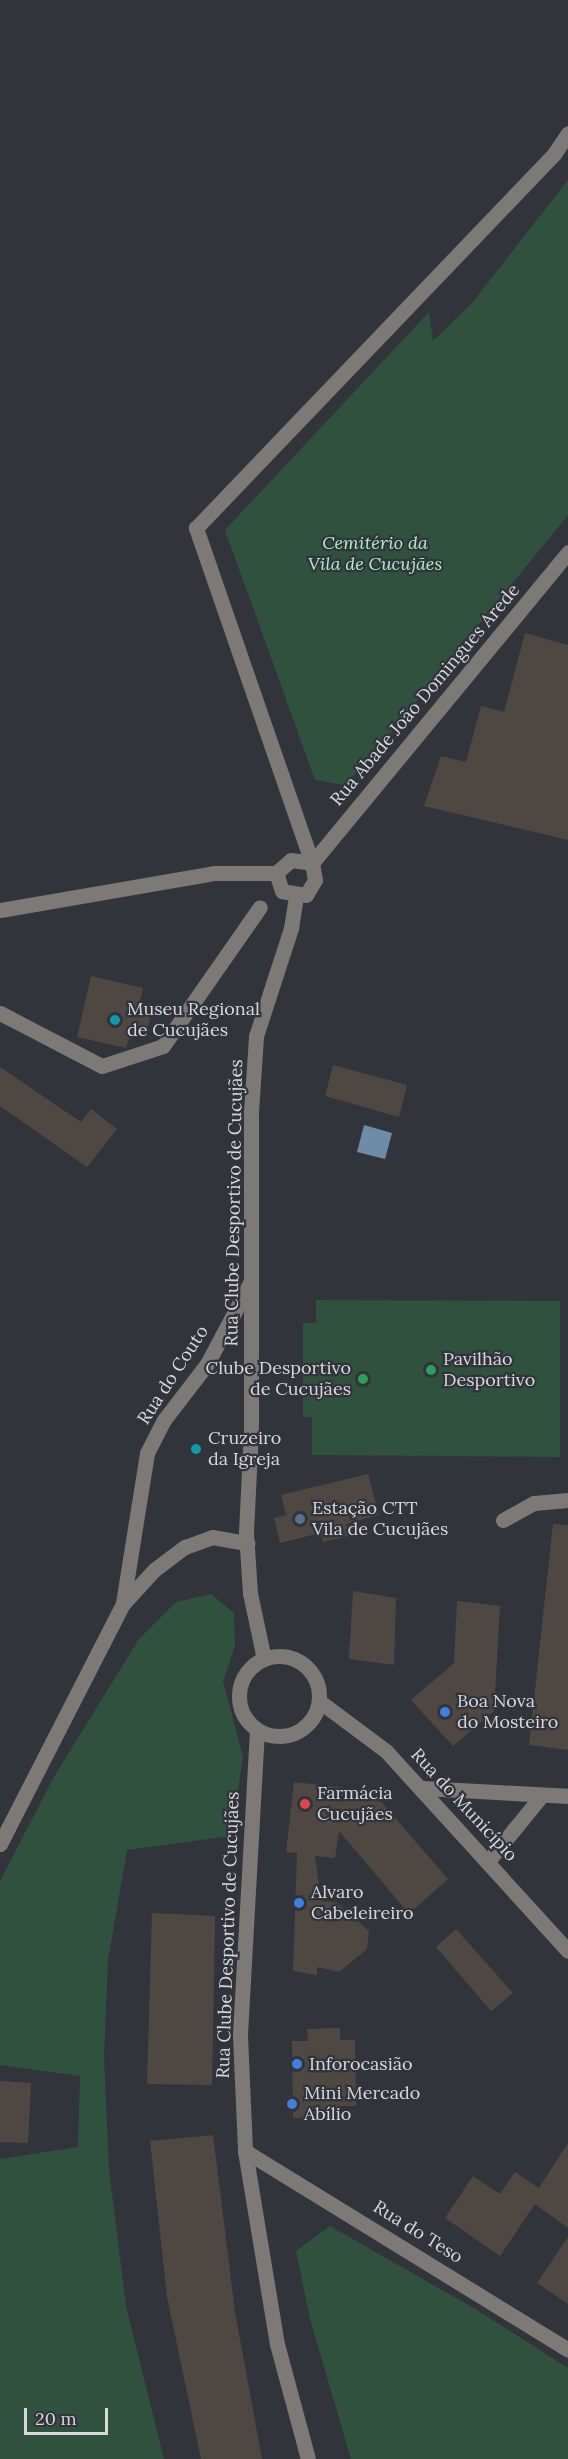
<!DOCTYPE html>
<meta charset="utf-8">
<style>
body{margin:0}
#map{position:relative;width:568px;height:2459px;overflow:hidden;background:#32343c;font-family:Lora,serif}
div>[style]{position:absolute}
.green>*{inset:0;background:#2f513e}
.water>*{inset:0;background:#6e8ca8}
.building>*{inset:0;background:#4f4842}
.minor>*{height:15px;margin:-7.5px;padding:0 7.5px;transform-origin:7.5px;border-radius:7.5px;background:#7c7976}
.minor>.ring{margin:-7.5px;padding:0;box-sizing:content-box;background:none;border:15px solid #7c7976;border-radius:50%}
.dots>*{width:16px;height:16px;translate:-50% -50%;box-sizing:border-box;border:3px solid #32343c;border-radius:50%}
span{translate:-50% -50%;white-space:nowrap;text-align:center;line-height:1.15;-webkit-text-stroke:4.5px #32343c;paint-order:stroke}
.park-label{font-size:18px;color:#aceec8;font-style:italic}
.street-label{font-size:18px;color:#d6d8dd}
.poi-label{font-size:18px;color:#d6d8dd}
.left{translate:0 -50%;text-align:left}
.right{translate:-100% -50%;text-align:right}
.scale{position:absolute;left:24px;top:2408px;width:84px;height:27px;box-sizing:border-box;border:3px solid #d6d8dd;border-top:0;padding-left:8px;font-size:18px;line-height:21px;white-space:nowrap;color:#d6d8dd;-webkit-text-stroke:4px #32343c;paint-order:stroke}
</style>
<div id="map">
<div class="green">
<i style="clip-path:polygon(568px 180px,568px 515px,368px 761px,344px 785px,315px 780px,225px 530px,429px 312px,433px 341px,472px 303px)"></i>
<i style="clip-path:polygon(316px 1300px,560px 1301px,560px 1457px,312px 1455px,312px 1417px,303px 1417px,303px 1323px,316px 1323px)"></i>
<i style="clip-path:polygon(211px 1594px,234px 1613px,235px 1646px,223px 1681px,243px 1757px,231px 1836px,127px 1850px,108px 1960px,104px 2057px,109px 2169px,126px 2306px,164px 2459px,0 2459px,0 2159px,78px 2147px,80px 2076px,0 2065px,0 1881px,55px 1775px,139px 1639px,176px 1602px)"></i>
<i style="clip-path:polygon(330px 2226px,477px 2310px,568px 2368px,568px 2459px,351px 2459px,310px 2319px,296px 2251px)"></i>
</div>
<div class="water">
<i style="clip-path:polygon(364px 1125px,392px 1133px,385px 1159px,357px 1152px)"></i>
</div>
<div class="building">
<i style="clip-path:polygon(525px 633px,568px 645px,568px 840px,424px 806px,441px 756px,466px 762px,481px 706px,504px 712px)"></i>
<i style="clip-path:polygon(91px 976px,143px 988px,138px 1010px,151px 1013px,146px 1037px,131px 1034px,126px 1048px,77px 1037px)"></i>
<i style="clip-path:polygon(333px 1065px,407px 1085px,399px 1117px,325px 1096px)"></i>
<i style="clip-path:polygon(0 1067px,81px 1122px,91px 1109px,117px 1129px,87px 1167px,0 1106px)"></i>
<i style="clip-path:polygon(368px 1474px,379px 1515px,346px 1524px,349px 1536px,323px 1542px,320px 1533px,280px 1543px,274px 1518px,286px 1515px,281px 1495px)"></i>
<i style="clip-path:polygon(553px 1524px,568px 1525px,568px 1750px,529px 1745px)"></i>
<i style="clip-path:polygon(353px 1591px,396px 1598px,394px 1665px,349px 1659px)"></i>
<i style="clip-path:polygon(457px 1601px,500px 1606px,494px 1711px,453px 1746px,411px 1700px,454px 1663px)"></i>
<i style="clip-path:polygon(294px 1782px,345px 1788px,343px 1795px,377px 1797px,448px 1879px,414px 1909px,405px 1909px,339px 1831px,335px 1858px,315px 1856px,321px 1901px,336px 1902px,369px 1931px,367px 1949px,339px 1972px,317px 1967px,317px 1975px,293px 1971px,297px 1853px,286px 1852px)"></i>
<i style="clip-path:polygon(152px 1913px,215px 1916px,212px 2085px,147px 2084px)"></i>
<i style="clip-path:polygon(456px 1929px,513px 1993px,491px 2011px,436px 1947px)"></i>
<i style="clip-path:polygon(340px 2028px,340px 2040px,355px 2040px,356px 2106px,340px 2106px,340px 2118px,293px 2118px,292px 2041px,308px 2041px,307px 2029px)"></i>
<i style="clip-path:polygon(0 2081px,31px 2083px,28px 2143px,0 2142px)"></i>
<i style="clip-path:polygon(213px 2135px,235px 2312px,262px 2459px,201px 2459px,167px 2297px,150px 2141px)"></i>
<i style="clip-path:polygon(568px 2143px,568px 2228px,535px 2204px,500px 2256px,445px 2218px,473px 2176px,500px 2194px,515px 2172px,539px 2188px)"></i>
<i style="clip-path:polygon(568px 2237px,568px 2304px,537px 2283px)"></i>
</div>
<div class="minor">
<i style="left:291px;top:860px;width:21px;rotate:8deg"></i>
<i style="left:312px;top:863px;width:17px;rotate:80deg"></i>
<i style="left:315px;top:880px;width:17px;rotate:121deg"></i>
<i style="left:306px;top:895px;width:24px;rotate:-171deg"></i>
<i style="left:282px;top:891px;width:19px;rotate:-108deg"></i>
<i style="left:276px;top:873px;width:20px;rotate:-41deg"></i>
<i style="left:312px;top:863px;width:355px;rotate:-109.1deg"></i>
<i style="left:196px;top:528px;width:518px;rotate:-46.25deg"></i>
<i style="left:554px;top:154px;width:25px;rotate:-56deg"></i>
<i style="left:312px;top:863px;width:403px;rotate:-50.5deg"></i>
<i style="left:0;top:910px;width:217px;rotate:-9.8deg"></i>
<i style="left:214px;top:873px;width:62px"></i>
<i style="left:0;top:1013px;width:115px;rotate:27.5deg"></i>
<i style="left:102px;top:1066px;width:64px;rotate:-18.2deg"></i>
<i style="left:163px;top:1046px;width:169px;rotate:-55.1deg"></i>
<i style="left:503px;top:1520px;width:35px;rotate:-29deg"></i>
<i style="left:534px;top:1503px;width:34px;rotate:-5deg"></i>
<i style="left:123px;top:1603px;width:152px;rotate:-80.9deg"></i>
<i style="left:147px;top:1453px;width:37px;rotate:-63deg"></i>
<i style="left:164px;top:1420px;width:71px;rotate:-52.5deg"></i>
<i style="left:207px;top:1364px;width:94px;rotate:-62.1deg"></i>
<i class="ring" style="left:239px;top:1656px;width:65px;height:65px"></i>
<i style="left:264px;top:1659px;width:67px;rotate:-102deg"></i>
<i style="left:250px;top:1593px;width:61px;rotate:-93.8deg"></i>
<i style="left:246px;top:1532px;width:102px;rotate:-87.2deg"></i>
<i style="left:251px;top:1430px;width:318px;rotate:-90deg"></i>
<i style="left:251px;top:1112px;width:76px;rotate:-86.2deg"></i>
<i style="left:256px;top:1036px;width:114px;rotate:-72deg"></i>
<i style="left:291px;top:928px;width:32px;rotate:-81deg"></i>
<i style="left:319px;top:1701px;width:84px;rotate:36.7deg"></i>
<i style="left:386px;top:1751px;width:270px;rotate:47.7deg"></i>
<i style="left:257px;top:1730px;width:305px;rotate:93.2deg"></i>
<i style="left:240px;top:2035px;width:116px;rotate:87.5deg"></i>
<i style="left:245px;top:2151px;width:196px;rotate:80.6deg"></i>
<i style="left:277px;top:2344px;width:119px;rotate:74.9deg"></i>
<i style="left:422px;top:1788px;width:146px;rotate:3.1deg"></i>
<i style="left:0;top:1844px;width:270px;rotate:-62.9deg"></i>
<i style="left:123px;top:1604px;width:46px;rotate:-47.6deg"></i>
<i style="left:154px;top:1570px;width:39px;rotate:-37deg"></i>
<i style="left:185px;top:1547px;width:29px;rotate:-20deg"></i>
<i style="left:212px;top:1537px;width:36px;rotate:10deg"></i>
<i style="left:489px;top:1860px;width:84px;rotate:-50.8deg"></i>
<i style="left:245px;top:2151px;width:379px;rotate:31.6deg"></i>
</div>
<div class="dots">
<i style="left:115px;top:1020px;background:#0f9aa8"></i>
<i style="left:431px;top:1370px;background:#2e9e5b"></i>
<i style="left:363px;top:1379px;background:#2e9e5b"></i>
<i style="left:196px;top:1449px;background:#0f9aa8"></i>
<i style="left:300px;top:1519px;background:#5c6f8a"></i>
<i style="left:445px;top:1712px;background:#3f7fe0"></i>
<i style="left:305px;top:1804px;background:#e0444e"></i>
<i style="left:299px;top:1903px;background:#3f7fe0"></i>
<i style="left:297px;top:2064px;background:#3f7fe0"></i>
<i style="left:292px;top:2104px;background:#3f7fe0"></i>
</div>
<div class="park-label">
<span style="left:375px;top:554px">Cemitério da<br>Vila de Cucujães</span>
</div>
<div class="street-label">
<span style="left:425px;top:695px;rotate:-50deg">Rua Abade João Domingues Arede</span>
<span style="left:234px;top:1203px;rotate:-89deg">Rua Clube Desportivo de Cucujães</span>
<span style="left:173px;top:1375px;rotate:-57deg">Rua do Couto</span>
<span style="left:464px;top:1805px;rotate:47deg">Rua do Município</span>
<span style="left:228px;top:1935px;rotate:-88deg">Rua Clube Desportivo de Cucujães</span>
<span style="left:418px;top:2232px;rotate:32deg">Rua do Teso</span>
</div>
<div class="poi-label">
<span class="left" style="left:127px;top:1020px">Museu Regional<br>de Cucujães</span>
<span class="left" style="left:443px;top:1370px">Pavilhão<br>Desportivo</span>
<span class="right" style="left:351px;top:1379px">Clube Desportivo<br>de Cucujães</span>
<span class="left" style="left:208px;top:1449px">Cruzeiro<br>da Igreja</span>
<span class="left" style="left:312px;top:1519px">Estação CTT<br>Vila de Cucujães</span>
<span class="left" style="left:457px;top:1712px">Boa Nova<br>do Mosteiro</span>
<span class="left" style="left:317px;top:1804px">Farmácia<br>Cucujães</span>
<span class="left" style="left:311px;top:1903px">Alvaro<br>Cabeleireiro</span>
<span class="left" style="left:309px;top:2064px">Inforocasião</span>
<span class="left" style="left:304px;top:2104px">Mini Mercado<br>Abílio</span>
</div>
<div class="scale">20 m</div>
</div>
